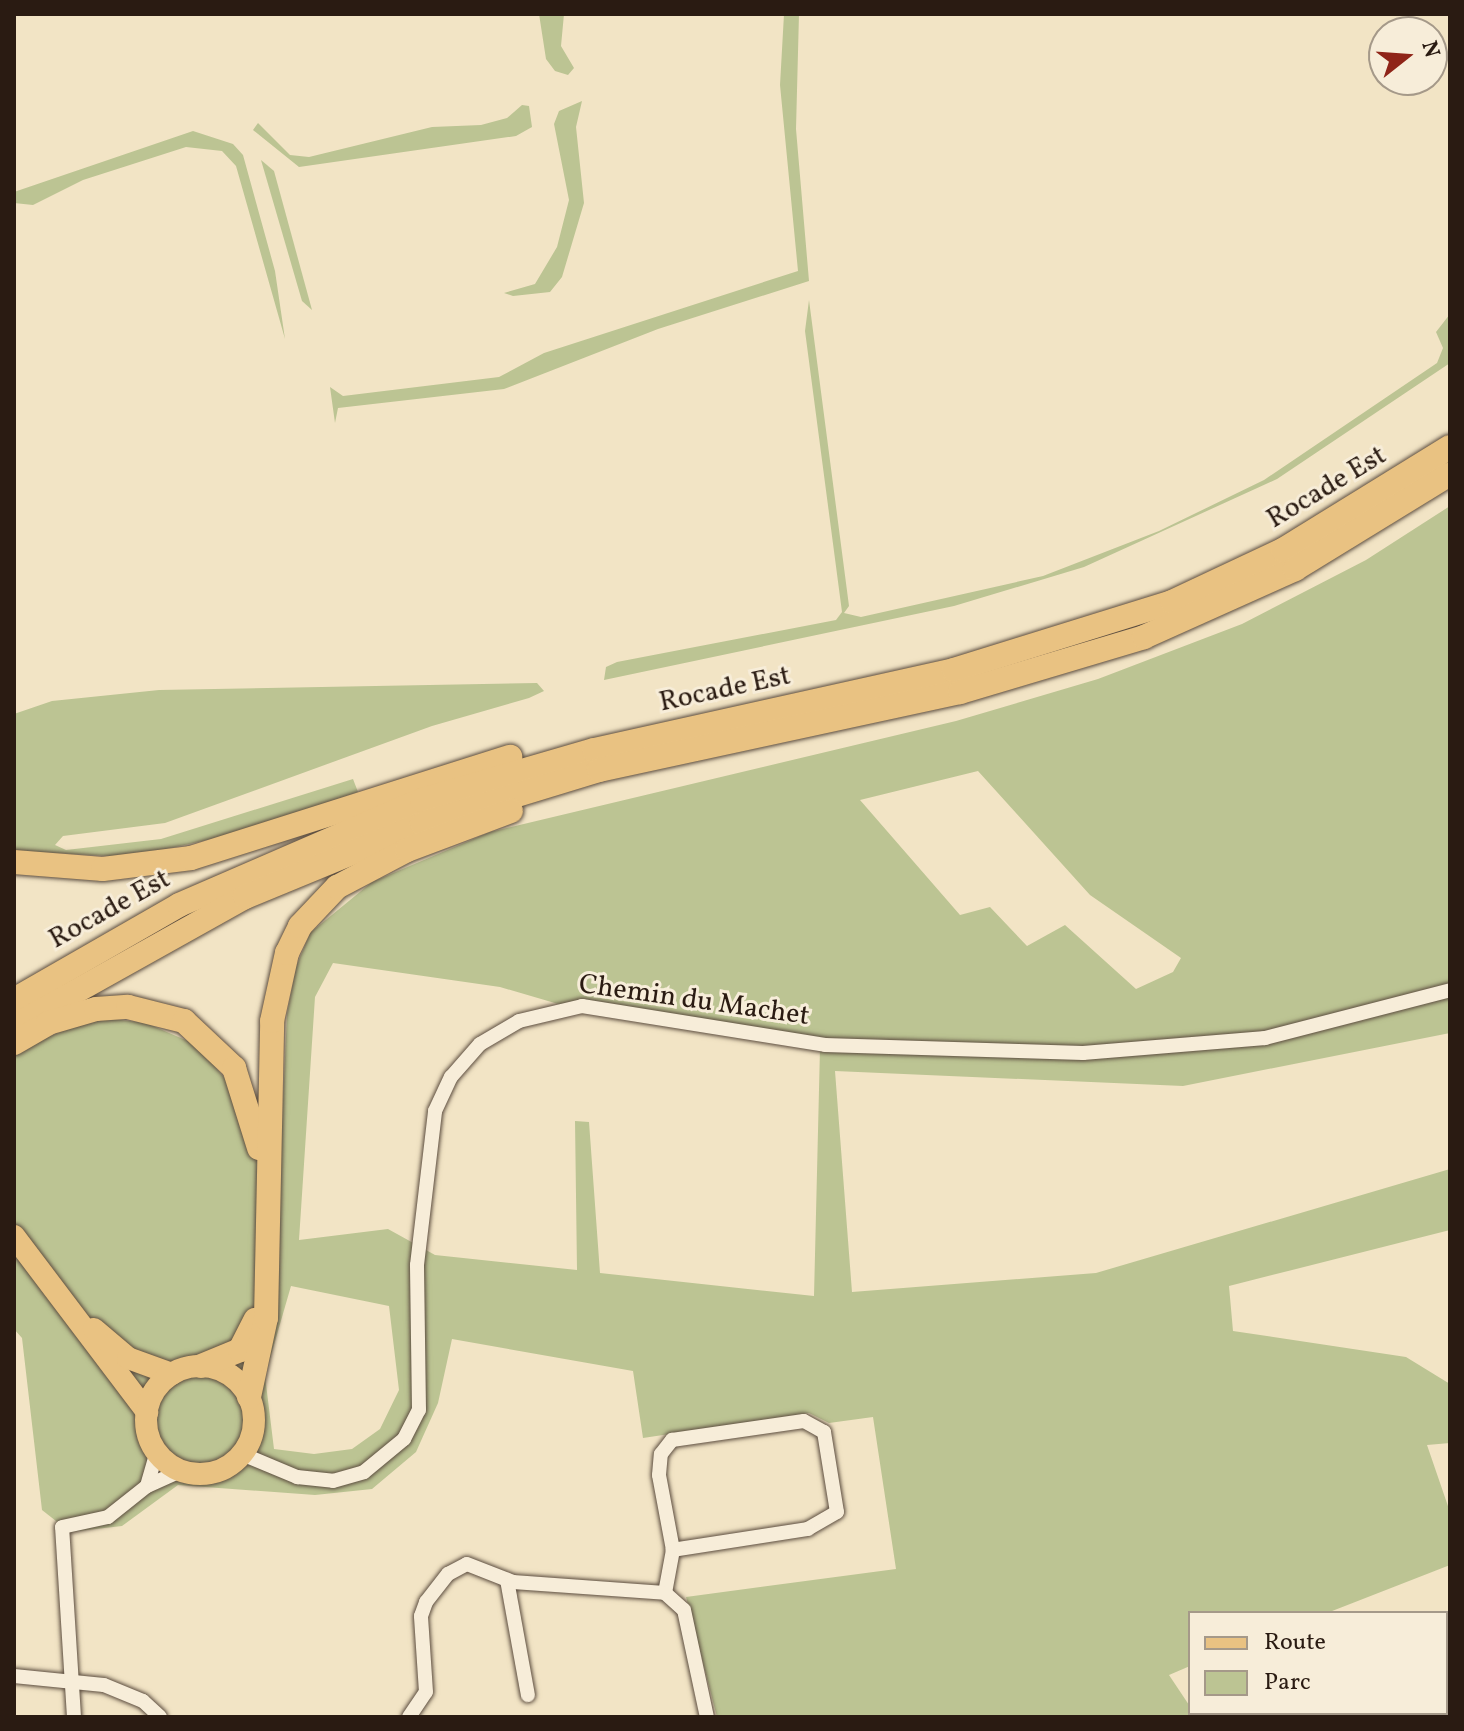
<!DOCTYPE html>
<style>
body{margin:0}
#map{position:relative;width:1464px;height:1731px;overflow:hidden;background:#f2e4c5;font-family:Vollkorn,serif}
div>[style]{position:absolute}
.green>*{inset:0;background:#bcc493}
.roads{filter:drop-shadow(0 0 2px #5c4d3f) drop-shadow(0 0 2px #5c4d3f)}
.minor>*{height:14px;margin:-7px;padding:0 7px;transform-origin:7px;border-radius:7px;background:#f7edd9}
.primary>*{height:22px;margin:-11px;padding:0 11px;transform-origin:11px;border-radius:11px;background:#e9c282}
.primary>.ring{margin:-11px;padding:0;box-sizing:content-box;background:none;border:22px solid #e9c282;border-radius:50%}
.trunk>*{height:24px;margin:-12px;padding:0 12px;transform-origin:12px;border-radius:12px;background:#e9c282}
span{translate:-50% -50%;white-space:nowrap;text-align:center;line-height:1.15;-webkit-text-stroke:6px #f7edd9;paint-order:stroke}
.street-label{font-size:28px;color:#2a1b12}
.frame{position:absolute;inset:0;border:16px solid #2a1b12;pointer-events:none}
.legend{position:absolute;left:1188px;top:1611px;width:260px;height:104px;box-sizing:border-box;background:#f7edd9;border:2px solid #a59989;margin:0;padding:10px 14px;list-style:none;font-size:24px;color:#2a1b12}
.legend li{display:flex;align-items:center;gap:16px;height:40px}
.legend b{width:40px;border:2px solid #a59989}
.north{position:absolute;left:1368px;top:16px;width:80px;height:80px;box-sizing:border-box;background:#f7edd9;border:2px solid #a59989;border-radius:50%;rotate:73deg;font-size:22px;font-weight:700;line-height:32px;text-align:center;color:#2a1b12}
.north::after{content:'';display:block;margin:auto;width:28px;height:36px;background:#8f2418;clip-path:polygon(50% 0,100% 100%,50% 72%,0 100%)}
</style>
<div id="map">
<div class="green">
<i style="clip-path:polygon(539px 14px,564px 14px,561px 46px,574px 68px,568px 75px,555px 71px,546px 59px)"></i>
<i style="clip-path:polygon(784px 14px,799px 14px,796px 129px,809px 281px,658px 329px,504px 389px,338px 408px,335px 423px,330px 387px,343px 396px,499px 377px,544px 353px,798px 271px,780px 85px)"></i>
<i style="clip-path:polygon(582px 101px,576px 127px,584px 203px,562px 277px,550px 292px,513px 296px,504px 293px,535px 284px,557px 247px,569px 200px,554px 124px,559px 111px)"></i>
<i style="clip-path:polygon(522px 105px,529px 106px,532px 127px,516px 136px,299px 167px,253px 130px,258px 123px,290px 155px,309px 157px,432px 127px,481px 125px,507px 118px)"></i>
<i style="clip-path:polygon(193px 131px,233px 144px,243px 155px,275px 271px,285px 339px,236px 166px,222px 151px,186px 147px,83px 180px,33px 205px,14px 203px,14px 192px)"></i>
<i style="clip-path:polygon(261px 160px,274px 171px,312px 310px,302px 301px)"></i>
<i style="clip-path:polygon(809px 300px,849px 606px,844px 613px,861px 617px,1043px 576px,1159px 531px,1264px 480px,1437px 363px,1443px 348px,1436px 332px,1450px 314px,1450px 363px,1277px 479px,1084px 567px,954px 606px,604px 680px,606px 667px,617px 662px,836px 620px,842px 612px,805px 331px)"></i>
<i style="clip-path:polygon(evenodd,1450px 506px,1450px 1033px,1183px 1086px,835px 1071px,852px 1292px,1096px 1273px,1450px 1169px,1450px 1230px,1229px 1286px,1233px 1331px,1406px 1357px,1450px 1384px,1450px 1443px,1427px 1445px,1450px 1512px,1450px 1565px,1327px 1613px,1190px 1613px,1190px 1666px,1169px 1675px,1197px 1717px,717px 1717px,686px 1597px,896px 1569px,873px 1417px,829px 1423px,809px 1413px,643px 1438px,633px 1371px,452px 1339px,438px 1403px,416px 1452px,372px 1489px,315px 1495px,178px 1485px,122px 1526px,70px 1532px,42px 1510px,22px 1338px,14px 1329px,14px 1057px,31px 1044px,97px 1017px,146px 1023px,197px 1045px,232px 1087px,282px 1124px,287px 1014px,296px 967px,310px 933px,372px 882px,490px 832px,956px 721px,1098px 679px,1242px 624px,1366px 560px,1450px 506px,978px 771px,1090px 895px,1181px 958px,1173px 972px,1136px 989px,1065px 925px,1027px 946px,990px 907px,960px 915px,860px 800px,978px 771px,1450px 506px,333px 963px,500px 987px,599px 1016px,820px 1048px,814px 1296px,600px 1273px,589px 1122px,575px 1121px,577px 1270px,435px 1255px,388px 1229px,299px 1240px,315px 997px,333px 963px,1450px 506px,291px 1286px,389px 1306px,399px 1390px,380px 1429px,352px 1449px,314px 1454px,274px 1449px,265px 1376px,291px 1286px)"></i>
<i style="clip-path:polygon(537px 683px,544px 691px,529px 698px,432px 726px,165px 823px,63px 836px,55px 845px,66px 850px,161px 839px,353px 779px,358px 792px,239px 833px,130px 857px,14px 851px,14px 714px,52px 701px,159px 690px)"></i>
</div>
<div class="roads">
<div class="minor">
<i style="left:242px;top:1454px;width:60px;rotate:22.7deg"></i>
<i style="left:297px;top:1477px;width:36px;rotate:6deg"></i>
<i style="left:333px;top:1481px;width:32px;rotate:-16deg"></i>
<i style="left:364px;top:1472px;width:52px;rotate:-39.5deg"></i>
<i style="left:404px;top:1439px;width:33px;rotate:-63deg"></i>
<i style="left:419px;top:1410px;width:145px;rotate:-90.8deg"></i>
<i style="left:417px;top:1265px;width:155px;rotate:-83.3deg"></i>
<i style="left:435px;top:1111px;width:38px;rotate:-65deg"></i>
<i style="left:451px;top:1077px;width:44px;rotate:-48.7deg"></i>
<i style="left:480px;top:1044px;width:45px;rotate:-30.5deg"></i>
<i style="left:519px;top:1021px;width:65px;rotate:-13.4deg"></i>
<i style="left:582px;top:1006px;width:246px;rotate:9.1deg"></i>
<i style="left:825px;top:1045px;width:258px;rotate:1.8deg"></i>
<i style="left:1083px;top:1053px;width:183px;rotate:-4.7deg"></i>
<i style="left:1265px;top:1038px;width:191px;rotate:-14.5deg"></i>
<i style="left:147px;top:1486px;width:35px;rotate:-74deg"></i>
<i style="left:507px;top:1580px;width:117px;rotate:79.7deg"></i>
<i style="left:665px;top:1593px;width:44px;rotate:-79.5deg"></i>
<i style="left:673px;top:1550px;width:76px;rotate:-100.6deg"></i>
<i style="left:659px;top:1475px;width:21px;rotate:-85deg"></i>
<i style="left:661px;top:1454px;width:18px;rotate:-52deg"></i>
<i style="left:672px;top:1440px;width:133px;rotate:-8.2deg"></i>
<i style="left:804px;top:1421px;width:23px;rotate:29deg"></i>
<i style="left:824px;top:1432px;width:81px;rotate:80.8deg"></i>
<i style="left:837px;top:1512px;width:34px;rotate:150deg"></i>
<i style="left:808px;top:1529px;width:137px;rotate:171.2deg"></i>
<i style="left:14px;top:1676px;width:90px;rotate:5.7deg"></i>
<i style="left:104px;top:1685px;width:42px;rotate:22.3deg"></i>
<i style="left:143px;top:1701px;width:23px;rotate:43deg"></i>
<i style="left:74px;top:1717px;width:190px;rotate:-93.6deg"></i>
<i style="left:62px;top:1527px;width:47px;rotate:-12.3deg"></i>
<i style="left:108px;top:1517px;width:50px;rotate:-38.5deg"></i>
<i style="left:147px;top:1486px;width:37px;rotate:-24deg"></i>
<i style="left:409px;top:1717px;width:30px;rotate:-56deg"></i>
<i style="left:426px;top:1692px;width:76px;rotate:-93.8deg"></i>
<i style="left:421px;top:1616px;width:15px;rotate:-70deg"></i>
<i style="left:426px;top:1602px;width:36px;rotate:-52deg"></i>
<i style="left:448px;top:1574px;width:21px;rotate:-28deg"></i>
<i style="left:467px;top:1564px;width:49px;rotate:21.4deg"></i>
<i style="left:513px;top:1582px;width:152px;rotate:4.1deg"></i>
<i style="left:665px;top:1593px;width:25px;rotate:42deg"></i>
<i style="left:684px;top:1610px;width:109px;rotate:77.9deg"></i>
</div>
<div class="primary">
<i style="left:14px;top:1236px;width:221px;rotate:52.9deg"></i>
<i style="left:94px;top:1329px;width:45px;rotate:40.5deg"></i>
<i style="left:128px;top:1358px;width:47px;rotate:20deg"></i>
<i class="ring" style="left:146px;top:1366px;width:86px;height:86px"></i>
</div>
<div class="trunk">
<i style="left:14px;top:862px;width:89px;rotate:4.5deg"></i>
<i style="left:103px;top:869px;width:89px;rotate:-7.1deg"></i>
<i style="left:191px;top:858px;width:335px;rotate:-17.6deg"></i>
<i style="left:14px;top:1000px;width:190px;rotate:-29.9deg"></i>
<i style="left:179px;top:905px;width:265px;rotate:-23.4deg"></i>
<i style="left:422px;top:800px;width:179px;rotate:-16.2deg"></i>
<i style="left:594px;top:750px;width:369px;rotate:-12.5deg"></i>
<i style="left:954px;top:670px;width:228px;rotate:-17.3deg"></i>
<i style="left:1172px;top:602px;width:123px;rotate:-25.1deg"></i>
<i style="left:1283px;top:550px;width:196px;rotate:-31.7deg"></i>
<i style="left:14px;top:1026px;width:265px;rotate:-29.2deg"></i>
<i style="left:245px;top:897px;width:191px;rotate:-22.4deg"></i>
<i style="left:422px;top:824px;width:185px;rotate:-17deg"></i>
<i style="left:599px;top:770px;width:369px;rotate:-12.2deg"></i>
<i style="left:960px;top:692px;width:192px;rotate:-16.6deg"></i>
<i style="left:1144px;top:637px;width:166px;rotate:-24.2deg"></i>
<i style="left:1295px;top:569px;width:182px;rotate:-31.5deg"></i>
<i style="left:14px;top:1043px;width:39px;rotate:-30deg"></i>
<i style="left:48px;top:1023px;width:50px;rotate:-16.3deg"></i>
<i style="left:96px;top:1009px;width:32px;rotate:-4deg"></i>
<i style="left:128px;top:1007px;width:58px;rotate:14deg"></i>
<i style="left:184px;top:1021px;width:69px;rotate:43.2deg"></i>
<i style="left:234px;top:1068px;width:84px;rotate:72.6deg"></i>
<i style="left:201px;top:1366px;width:42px;rotate:-22.3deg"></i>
<i style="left:240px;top:1350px;width:34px;rotate:-63deg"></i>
<i style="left:249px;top:1397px;width:81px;rotate:-77.9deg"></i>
<i style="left:266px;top:1318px;width:297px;rotate:-88.8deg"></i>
<i style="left:272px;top:1021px;width:70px;rotate:-77.6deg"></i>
<i style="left:287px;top:953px;width:30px;rotate:-64deg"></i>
<i style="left:300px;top:926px;width:54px;rotate:-46.5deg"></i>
<i style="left:337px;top:887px;width:79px;rotate:-27.9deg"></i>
<i style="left:407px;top:850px;width:111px;rotate:-20.6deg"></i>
</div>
</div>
<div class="street-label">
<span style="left:1327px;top:488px;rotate:-31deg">Rocade Est</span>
<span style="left:725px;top:690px;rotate:-12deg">Rocade Est</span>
<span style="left:110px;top:910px;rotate:-29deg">Rocade Est</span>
<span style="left:694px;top:1001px;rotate:8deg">Chemin du Machet</span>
</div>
<div class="frame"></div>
<ul class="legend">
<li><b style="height:10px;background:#e9c282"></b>Route</li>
<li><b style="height:22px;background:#bcc493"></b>Parc</li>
</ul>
<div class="north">N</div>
</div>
